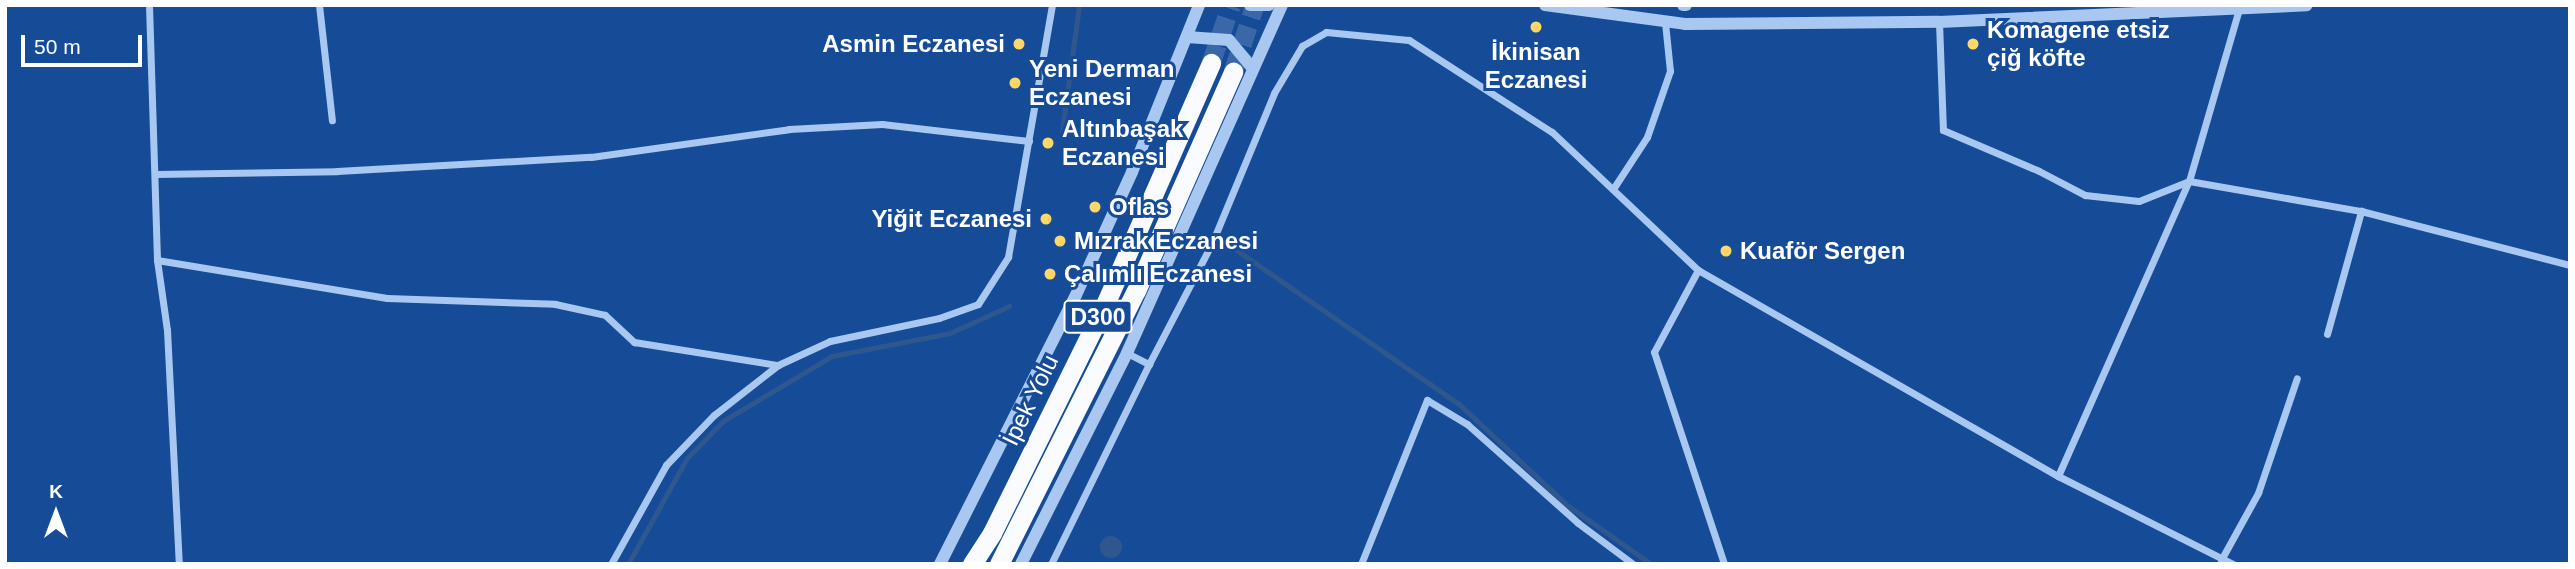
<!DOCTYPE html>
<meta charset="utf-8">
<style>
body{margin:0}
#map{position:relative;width:2575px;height:569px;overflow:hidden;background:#164c97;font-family:Arial,sans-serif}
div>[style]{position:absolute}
.water>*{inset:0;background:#2f578e}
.round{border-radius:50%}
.stream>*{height:5px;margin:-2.5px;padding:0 2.5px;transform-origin:2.5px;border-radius:2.5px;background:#2f578e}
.trunk-tunnel>*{height:19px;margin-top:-9.5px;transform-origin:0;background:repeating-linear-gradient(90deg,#3967a7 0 19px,transparent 0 29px)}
.minor>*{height:7px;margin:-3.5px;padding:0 3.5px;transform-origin:3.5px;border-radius:3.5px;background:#a8c8f2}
.tertiary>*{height:12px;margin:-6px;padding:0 6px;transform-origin:6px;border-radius:6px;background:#a8c8f2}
.trunk>*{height:19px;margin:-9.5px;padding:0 9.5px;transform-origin:9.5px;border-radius:9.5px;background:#f9fbff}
.dots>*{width:19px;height:19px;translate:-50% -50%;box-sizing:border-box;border:4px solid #164c97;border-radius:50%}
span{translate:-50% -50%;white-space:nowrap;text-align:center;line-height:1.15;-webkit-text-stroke:6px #164c97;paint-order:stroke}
.shield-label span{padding:2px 5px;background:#164c97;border:2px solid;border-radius:5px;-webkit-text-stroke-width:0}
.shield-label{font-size:23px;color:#fff;font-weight:700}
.poi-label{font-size:24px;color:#fff;font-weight:700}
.left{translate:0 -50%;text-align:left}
.right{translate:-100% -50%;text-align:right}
.street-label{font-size:24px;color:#fff}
.frame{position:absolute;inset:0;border:7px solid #fff;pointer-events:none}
.north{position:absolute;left:21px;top:478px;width:70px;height:70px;-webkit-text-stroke:5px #164c97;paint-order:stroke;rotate:0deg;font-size:19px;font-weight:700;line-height:28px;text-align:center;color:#fff}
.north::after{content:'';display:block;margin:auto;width:24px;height:32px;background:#fff;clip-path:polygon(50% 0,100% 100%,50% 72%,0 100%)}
.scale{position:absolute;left:21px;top:35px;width:121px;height:32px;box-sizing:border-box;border:4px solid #fff;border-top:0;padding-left:9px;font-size:21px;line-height:24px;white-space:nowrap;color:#fff;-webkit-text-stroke:5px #164c97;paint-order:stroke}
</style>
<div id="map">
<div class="water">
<i class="round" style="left:1100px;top:536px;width:22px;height:22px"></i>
</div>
<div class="stream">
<i style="left:1062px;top:131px;width:127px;rotate:-82.3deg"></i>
<i style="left:1232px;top:247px;width:276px;rotate:34.7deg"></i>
<i style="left:1459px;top:404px;width:148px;rotate:43.1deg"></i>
<i style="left:1567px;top:505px;width:103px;rotate:35.1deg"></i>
<i style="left:628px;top:564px;width:121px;rotate:-60.9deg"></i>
<i style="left:687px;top:458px;width:52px;rotate:-45.8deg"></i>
<i style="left:723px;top:421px;width:127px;rotate:-30.8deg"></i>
<i style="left:832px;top:356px;width:120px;rotate:-11deg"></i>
<i style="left:950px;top:333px;width:65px;rotate:-24.6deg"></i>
</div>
<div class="trunk-tunnel">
<i style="left:1211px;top:63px;width:61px;rotate:-71deg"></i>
<i style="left:1233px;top:72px;width:71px;rotate:-71.8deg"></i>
</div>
<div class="minor">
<i style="left:149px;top:5px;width:255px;rotate:88.2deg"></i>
<i style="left:157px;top:260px;width:71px;rotate:81.9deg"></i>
<i style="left:167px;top:330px;width:234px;rotate:87.1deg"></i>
<i style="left:319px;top:5px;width:116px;rotate:83.6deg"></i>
<i style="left:1939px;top:22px;width:108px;rotate:87.9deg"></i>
<i style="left:1943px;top:130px;width:104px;rotate:23.1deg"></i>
<i style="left:2039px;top:171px;width:52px;rotate:27.6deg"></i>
<i style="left:2085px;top:195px;width:54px;rotate:6.3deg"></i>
<i style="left:2139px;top:201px;width:54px;rotate:-21.8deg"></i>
<i style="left:2189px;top:181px;width:175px;rotate:9.9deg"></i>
<i style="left:2361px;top:211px;width:216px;rotate:14.5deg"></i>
<i style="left:155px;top:174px;width:182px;rotate:-0.9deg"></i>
<i style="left:337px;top:171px;width:254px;rotate:-3.2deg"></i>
<i style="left:591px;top:157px;width:200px;rotate:-8deg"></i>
<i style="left:789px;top:129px;width:93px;rotate:-3.1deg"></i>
<i style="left:882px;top:124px;width:148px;rotate:6.6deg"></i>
<i style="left:1613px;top:189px;width:62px;rotate:-56.8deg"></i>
<i style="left:1647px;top:137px;width:70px;rotate:-70.8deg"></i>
<i style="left:1670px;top:71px;width:48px;rotate:-95.9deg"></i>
<i style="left:157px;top:260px;width:233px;rotate:9.4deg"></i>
<i style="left:387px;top:298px;width:168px;rotate:2deg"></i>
<i style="left:555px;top:304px;width:51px;rotate:12.4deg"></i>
<i style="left:605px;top:315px;width:40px;rotate:43deg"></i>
<i style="left:634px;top:342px;width:146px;rotate:9.1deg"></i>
<i style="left:1698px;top:270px;width:93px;rotate:118.2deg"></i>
<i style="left:1654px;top:352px;width:223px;rotate:71.7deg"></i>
<i style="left:2327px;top:334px;width:128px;rotate:-74.5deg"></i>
<i style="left:1127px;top:353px;width:25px;rotate:27deg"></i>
<i style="left:1149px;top:364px;width:136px;rotate:-62.5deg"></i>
<i style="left:1212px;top:243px;width:162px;rotate:-67.5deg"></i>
<i style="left:1274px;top:93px;width:55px;rotate:-59.2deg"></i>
<i style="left:1302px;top:46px;width:28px;rotate:-30deg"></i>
<i style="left:1326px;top:32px;width:83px;rotate:5.5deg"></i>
<i style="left:1409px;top:40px;width:170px;rotate:32.8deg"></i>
<i style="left:1552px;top:132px;width:201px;rotate:43.4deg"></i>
<i style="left:1698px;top:270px;width:415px;rotate:29.8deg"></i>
<i style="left:2058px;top:476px;width:196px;rotate:26.7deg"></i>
<i style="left:2058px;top:476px;width:323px;rotate:-66.1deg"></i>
<i style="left:2189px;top:181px;width:182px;rotate:-73.8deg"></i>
<i style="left:2221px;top:560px;width:77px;rotate:-61.1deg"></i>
<i style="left:2258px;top:493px;width:121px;rotate:-71.3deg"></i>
<i style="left:611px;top:564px;width:113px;rotate:-60.9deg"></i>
<i style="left:666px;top:465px;width:69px;rotate:-46.2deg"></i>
<i style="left:714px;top:415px;width:81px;rotate:-38deg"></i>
<i style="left:778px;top:365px;width:57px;rotate:-24.8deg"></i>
<i style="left:830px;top:341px;width:111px;rotate:-11.9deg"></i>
<i style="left:939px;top:318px;width:41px;rotate:-19.7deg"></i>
<i style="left:978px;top:304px;width:56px;rotate:-57.4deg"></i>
<i style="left:1008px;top:257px;width:256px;rotate:-80.1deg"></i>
<i style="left:1051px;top:564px;width:223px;rotate:-63.9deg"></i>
<i style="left:1361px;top:564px;width:177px;rotate:-68.1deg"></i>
<i style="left:1427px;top:400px;width:47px;rotate:31deg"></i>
<i style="left:1467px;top:424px;width:149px;rotate:41.7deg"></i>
<i style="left:1578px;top:523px;width:69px;rotate:36.7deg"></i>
</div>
<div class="tertiary">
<i style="left:1250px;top:5px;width:19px"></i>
<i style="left:1545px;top:5px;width:141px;rotate:7.7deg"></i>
<i style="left:1685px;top:24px;width:254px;rotate:-0.5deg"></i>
<i style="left:1939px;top:22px;width:368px;rotate:-2.6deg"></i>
<i style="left:1683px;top:5px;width:3px"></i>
<i style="left:1187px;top:37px;width:42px;rotate:4.1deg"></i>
<i style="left:1229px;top:40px;width:35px;rotate:50deg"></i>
<i style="left:940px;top:564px;width:301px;rotate:-63.2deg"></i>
<i style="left:1076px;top:295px;width:135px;rotate:-65.5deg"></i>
<i style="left:1132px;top:172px;width:180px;rotate:-68.1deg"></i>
<i style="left:1021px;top:564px;width:236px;rotate:-63.3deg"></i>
<i style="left:1127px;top:353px;width:381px;rotate:-66deg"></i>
</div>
<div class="trunk">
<i style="left:972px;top:564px;width:37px;rotate:-57deg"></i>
<i style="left:992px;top:533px;width:260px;rotate:-63.7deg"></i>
<i style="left:1107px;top:300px;width:259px;rotate:-66.3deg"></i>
<i style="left:999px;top:564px;width:305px;rotate:-63.4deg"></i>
<i style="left:1136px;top:291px;width:240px;rotate:-66.1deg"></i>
</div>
<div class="dots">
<i style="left:1536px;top:27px;background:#ffd769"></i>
<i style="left:1019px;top:44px;background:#ffd769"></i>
<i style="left:1973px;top:44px;background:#ffd769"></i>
<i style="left:1015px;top:83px;background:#ffd769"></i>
<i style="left:1048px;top:143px;background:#ffd769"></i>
<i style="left:1095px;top:207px;background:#ffd769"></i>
<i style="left:1046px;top:219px;background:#ffd769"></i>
<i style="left:1060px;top:241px;background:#ffd769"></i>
<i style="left:1726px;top:251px;background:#ffd769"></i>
<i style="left:1050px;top:274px;background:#ffd769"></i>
</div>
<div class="shield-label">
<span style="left:1098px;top:317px">D300</span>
</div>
<div class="poi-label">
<span class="left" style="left:1987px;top:44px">Komagene etsiz<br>çiğ köfte</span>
<span class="right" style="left:1005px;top:44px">Asmin Eczanesi</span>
<span style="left:1536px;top:66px">İkinisan<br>Eczanesi</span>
<span class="left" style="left:1029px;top:83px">Yeni Derman<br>Eczanesi</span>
<span class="left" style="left:1062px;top:143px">Altınbaşak<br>Eczanesi</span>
<span class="left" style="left:1109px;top:207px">Oflas</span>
<span class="right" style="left:1032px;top:219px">Yiğit Eczanesi</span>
<span class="left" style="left:1074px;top:241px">Mızrak Eczanesi</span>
<span class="left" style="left:1740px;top:251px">Kuaför Sergen</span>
<span class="left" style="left:1064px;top:274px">Çalımlı Eczanesi</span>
</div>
<div class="street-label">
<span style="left:1030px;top:400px;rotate:-64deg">İpek Yolu</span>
</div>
<div class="frame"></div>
<div class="north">K</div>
<div class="scale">50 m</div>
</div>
